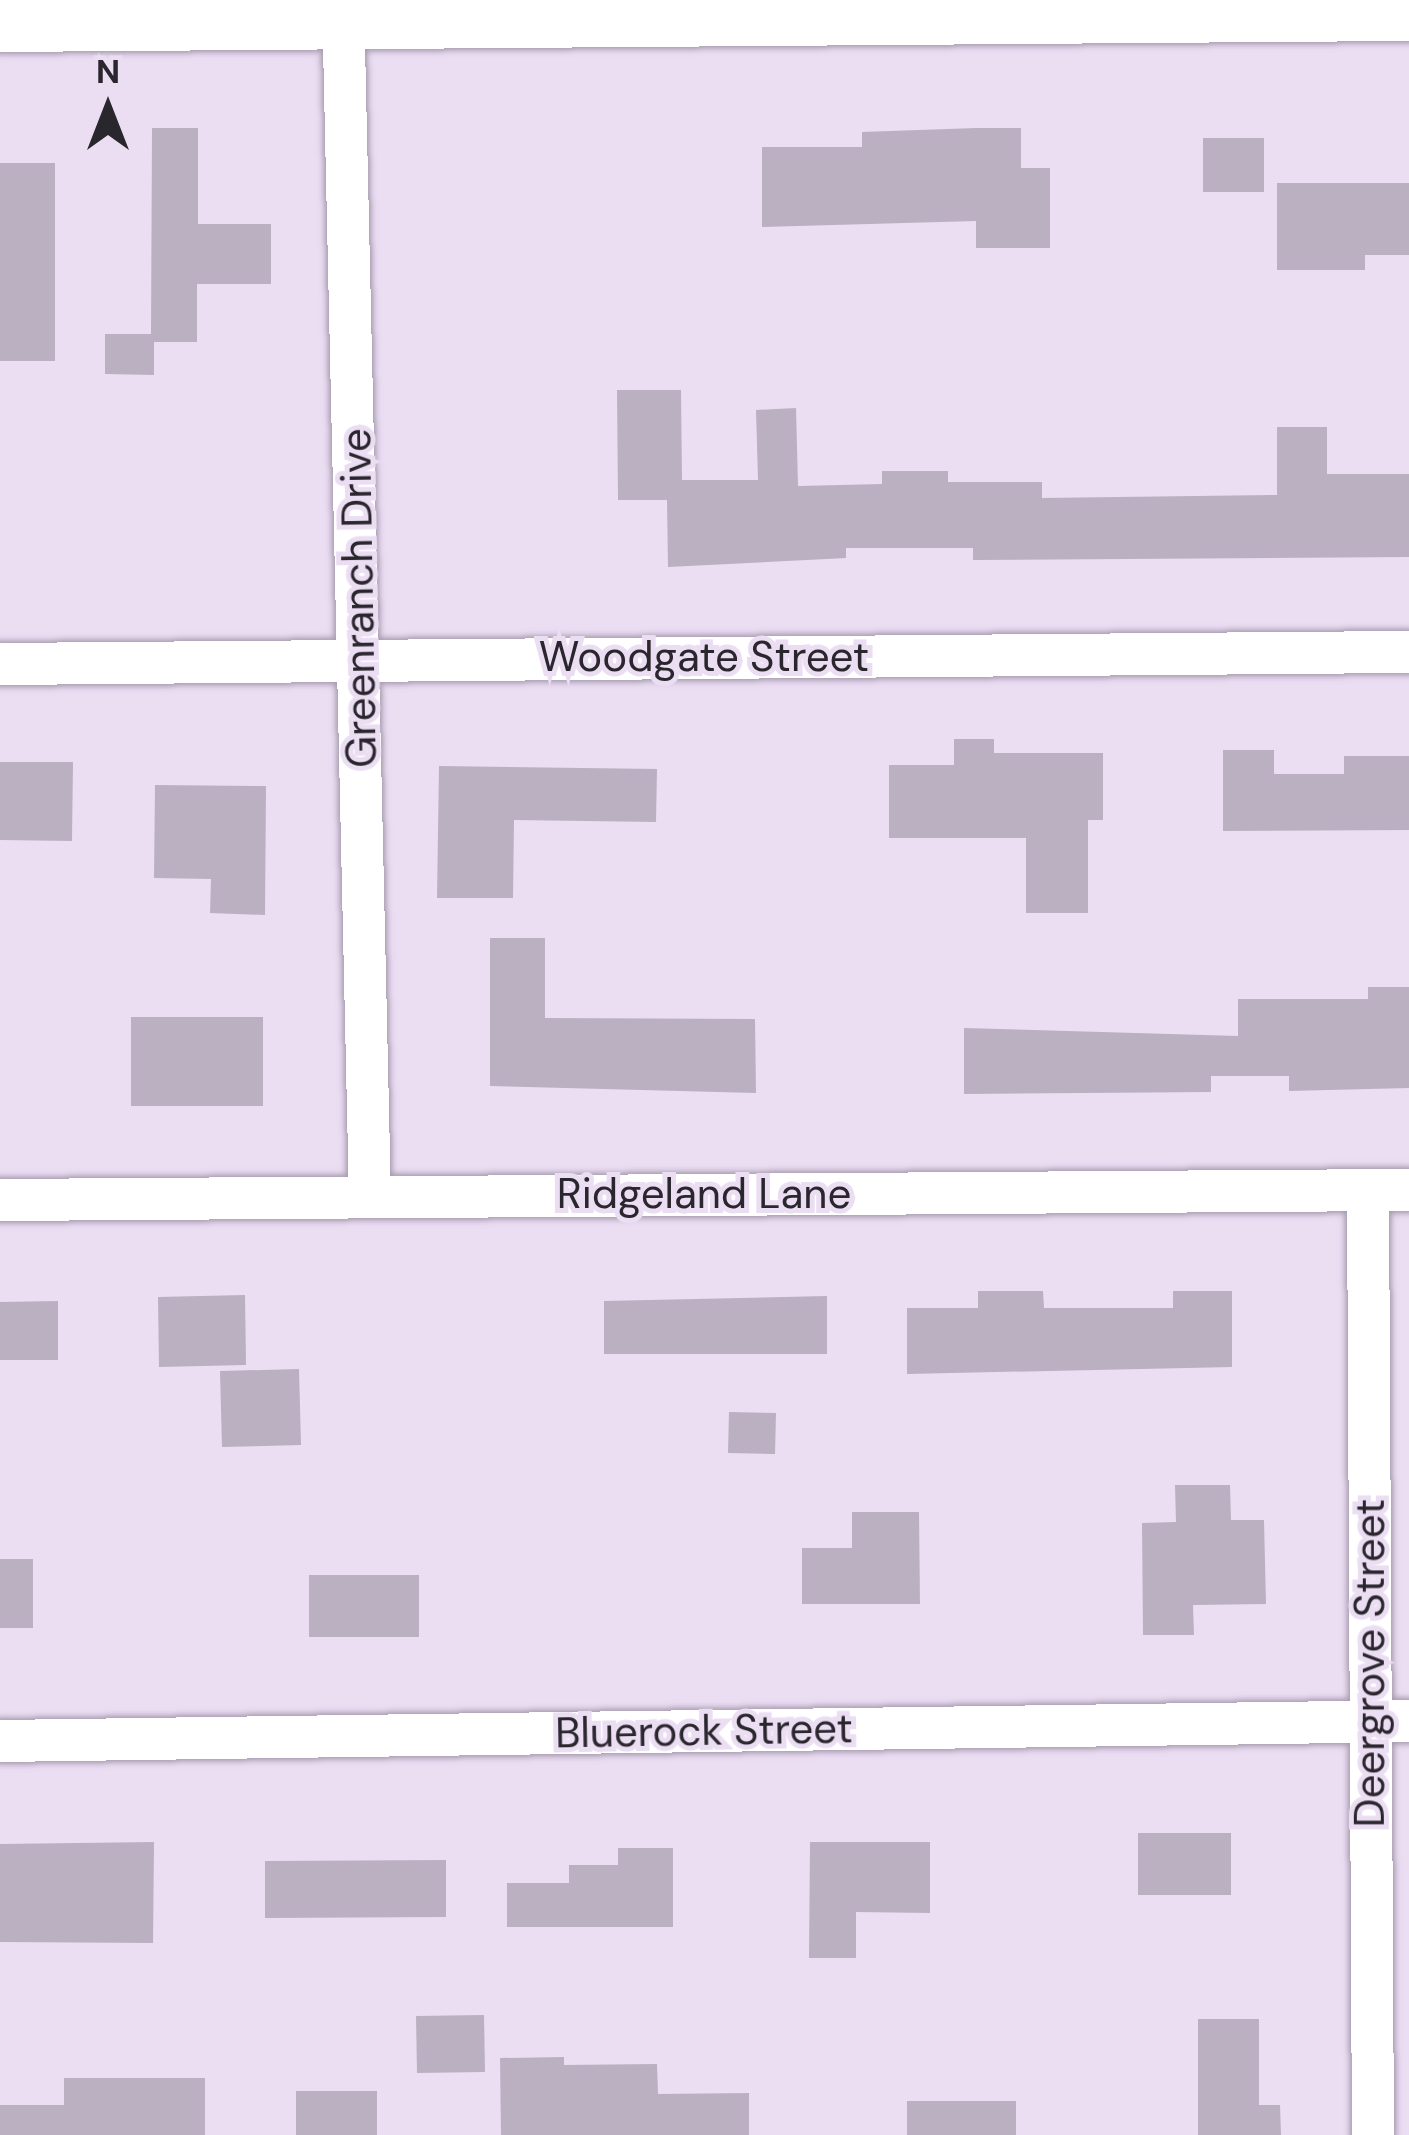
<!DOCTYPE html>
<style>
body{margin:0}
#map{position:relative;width:1409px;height:2135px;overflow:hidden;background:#ebdef3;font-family:"DM Sans",sans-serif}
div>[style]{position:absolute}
.building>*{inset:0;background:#bbafc2}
.roads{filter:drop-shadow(0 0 3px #a599ad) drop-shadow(0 0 3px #a599ad)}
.minor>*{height:42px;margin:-21px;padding:0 21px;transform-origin:21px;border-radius:21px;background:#fff}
.major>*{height:54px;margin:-27px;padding:0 27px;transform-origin:27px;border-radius:27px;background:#fff}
span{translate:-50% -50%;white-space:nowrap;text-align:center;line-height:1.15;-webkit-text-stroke:10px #ebdef3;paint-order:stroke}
.street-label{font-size:42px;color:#2a262d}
.north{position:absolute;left:48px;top:48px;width:120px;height:120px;-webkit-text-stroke:9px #ebdef3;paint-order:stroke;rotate:0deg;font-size:33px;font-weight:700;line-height:48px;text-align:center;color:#2a262d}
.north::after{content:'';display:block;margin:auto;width:42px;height:54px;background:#2a262d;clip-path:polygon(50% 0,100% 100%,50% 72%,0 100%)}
</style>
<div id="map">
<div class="building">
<i style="clip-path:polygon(152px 128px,198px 128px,198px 224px,271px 224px,271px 284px,197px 284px,197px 342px,154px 342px,154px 375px,105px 374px,105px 334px,151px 334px)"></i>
<i style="clip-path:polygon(976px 128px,1021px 128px,1021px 168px,1050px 168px,1050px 248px,976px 248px,976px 221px,762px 227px,762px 147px,862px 147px,862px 132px)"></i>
<i style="clip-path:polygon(1203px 138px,1264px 138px,1264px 192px,1203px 192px)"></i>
<i style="clip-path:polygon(0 163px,55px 163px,55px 361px,0 361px)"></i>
<i style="clip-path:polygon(1277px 183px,1409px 183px,1409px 255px,1365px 255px,1365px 270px,1277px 270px)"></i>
<i style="clip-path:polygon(617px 390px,681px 390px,682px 480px,758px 480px,756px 410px,796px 408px,798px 486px,882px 484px,882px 471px,948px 471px,948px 482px,1042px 482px,1042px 498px,1277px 495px,1277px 427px,1327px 427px,1327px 474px,1409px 474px,1409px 557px,973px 560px,973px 548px,846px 548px,846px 558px,668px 567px,667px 500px,618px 500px)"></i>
<i style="clip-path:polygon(954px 739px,994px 739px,994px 753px,1103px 753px,1103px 820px,1088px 820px,1088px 913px,1026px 913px,1026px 838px,889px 838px,889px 765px,954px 765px)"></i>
<i style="clip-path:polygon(1223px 750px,1274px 750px,1274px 774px,1344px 774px,1344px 756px,1409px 756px,1409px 830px,1223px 831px)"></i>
<i style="clip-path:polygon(0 762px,73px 762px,72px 841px,0 840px)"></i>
<i style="clip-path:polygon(439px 766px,657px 769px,656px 822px,514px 820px,513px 898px,437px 898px)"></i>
<i style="clip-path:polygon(155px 785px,266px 786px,265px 915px,210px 913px,211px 879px,154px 878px)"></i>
<i style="clip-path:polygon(490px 938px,545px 938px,545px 1018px,755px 1019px,756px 1093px,490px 1086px)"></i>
<i style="clip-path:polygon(1368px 987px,1409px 987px,1409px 1088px,1289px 1091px,1289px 1076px,1211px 1076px,1211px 1092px,964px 1094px,964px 1028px,1238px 1036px,1238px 999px,1368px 999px)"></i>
<i style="clip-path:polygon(131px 1017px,263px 1017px,263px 1106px,131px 1106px)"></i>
<i style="clip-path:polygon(978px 1291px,1043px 1291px,1044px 1308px,1173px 1308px,1173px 1291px,1232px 1291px,1232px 1367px,907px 1374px,907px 1308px,978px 1308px)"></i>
<i style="clip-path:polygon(245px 1295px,246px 1365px,159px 1367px,158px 1297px)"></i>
<i style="clip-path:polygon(827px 1296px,827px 1354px,604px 1354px,604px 1301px)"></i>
<i style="clip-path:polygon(58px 1301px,58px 1360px,0 1360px,0 1302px)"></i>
<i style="clip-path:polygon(299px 1369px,301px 1445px,222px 1447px,220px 1371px)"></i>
<i style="clip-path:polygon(729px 1412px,776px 1413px,775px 1454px,728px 1453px)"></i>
<i style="clip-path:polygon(1175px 1485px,1230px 1485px,1231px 1520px,1264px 1520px,1266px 1604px,1193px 1605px,1194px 1635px,1143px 1635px,1142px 1523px,1176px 1522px)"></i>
<i style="clip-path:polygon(852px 1512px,919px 1512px,920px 1604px,802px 1604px,802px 1548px,852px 1548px)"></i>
<i style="clip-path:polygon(0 1559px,33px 1559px,33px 1628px,0 1628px)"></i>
<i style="clip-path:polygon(309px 1575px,419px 1575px,419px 1637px,309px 1637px)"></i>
<i style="clip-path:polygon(1138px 1833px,1231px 1833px,1231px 1895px,1138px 1895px)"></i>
<i style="clip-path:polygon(154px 1842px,153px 1943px,0 1942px,0 1844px)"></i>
<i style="clip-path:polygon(810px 1842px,930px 1842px,930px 1913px,856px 1912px,856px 1958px,809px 1958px)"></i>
<i style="clip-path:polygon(618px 1848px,673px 1848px,673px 1927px,507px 1927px,507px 1883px,569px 1883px,569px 1865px,618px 1865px)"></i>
<i style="clip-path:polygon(446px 1860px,446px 1917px,265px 1918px,265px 1861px)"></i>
<i style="clip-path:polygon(484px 2015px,485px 2072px,417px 2073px,416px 2016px)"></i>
<i style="clip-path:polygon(1198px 2019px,1259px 2019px,1259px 2105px,1280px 2105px,1281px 2135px,1198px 2135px)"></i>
<i style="clip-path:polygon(564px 2057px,564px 2065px,657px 2064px,658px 2094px,749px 2093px,749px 2135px,501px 2135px,500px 2058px)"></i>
<i style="clip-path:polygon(64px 2078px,205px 2078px,205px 2135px,0 2135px,0 2105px,64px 2105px)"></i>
<i style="clip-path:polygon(296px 2091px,377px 2091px,377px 2135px,296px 2135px)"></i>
<i style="clip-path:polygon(907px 2101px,1016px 2101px,1016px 2135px,907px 2135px)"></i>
</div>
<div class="roads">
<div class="minor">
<i style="left:343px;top:0;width:1195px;rotate:88.71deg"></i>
<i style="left:0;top:664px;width:1409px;rotate:-0.49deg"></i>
<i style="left:1368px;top:1191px;width:944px;rotate:89.7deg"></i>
<i style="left:0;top:1200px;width:1409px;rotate:-0.41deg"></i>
<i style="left:0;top:1741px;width:1409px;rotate:-0.81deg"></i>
</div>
<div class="major">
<i style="left:0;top:25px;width:1409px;rotate:-0.45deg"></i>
</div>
</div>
<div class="street-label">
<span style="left:359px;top:598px;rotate:-91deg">Greenranch Drive</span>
<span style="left:704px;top:657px">Woodgate Street</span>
<span style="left:704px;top:1194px">Ridgeland Lane</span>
<span style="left:1370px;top:1663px;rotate:-90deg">Deergrove Street</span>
<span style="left:704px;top:1731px;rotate:-1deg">Bluerock Street</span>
</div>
<div class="north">N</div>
</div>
